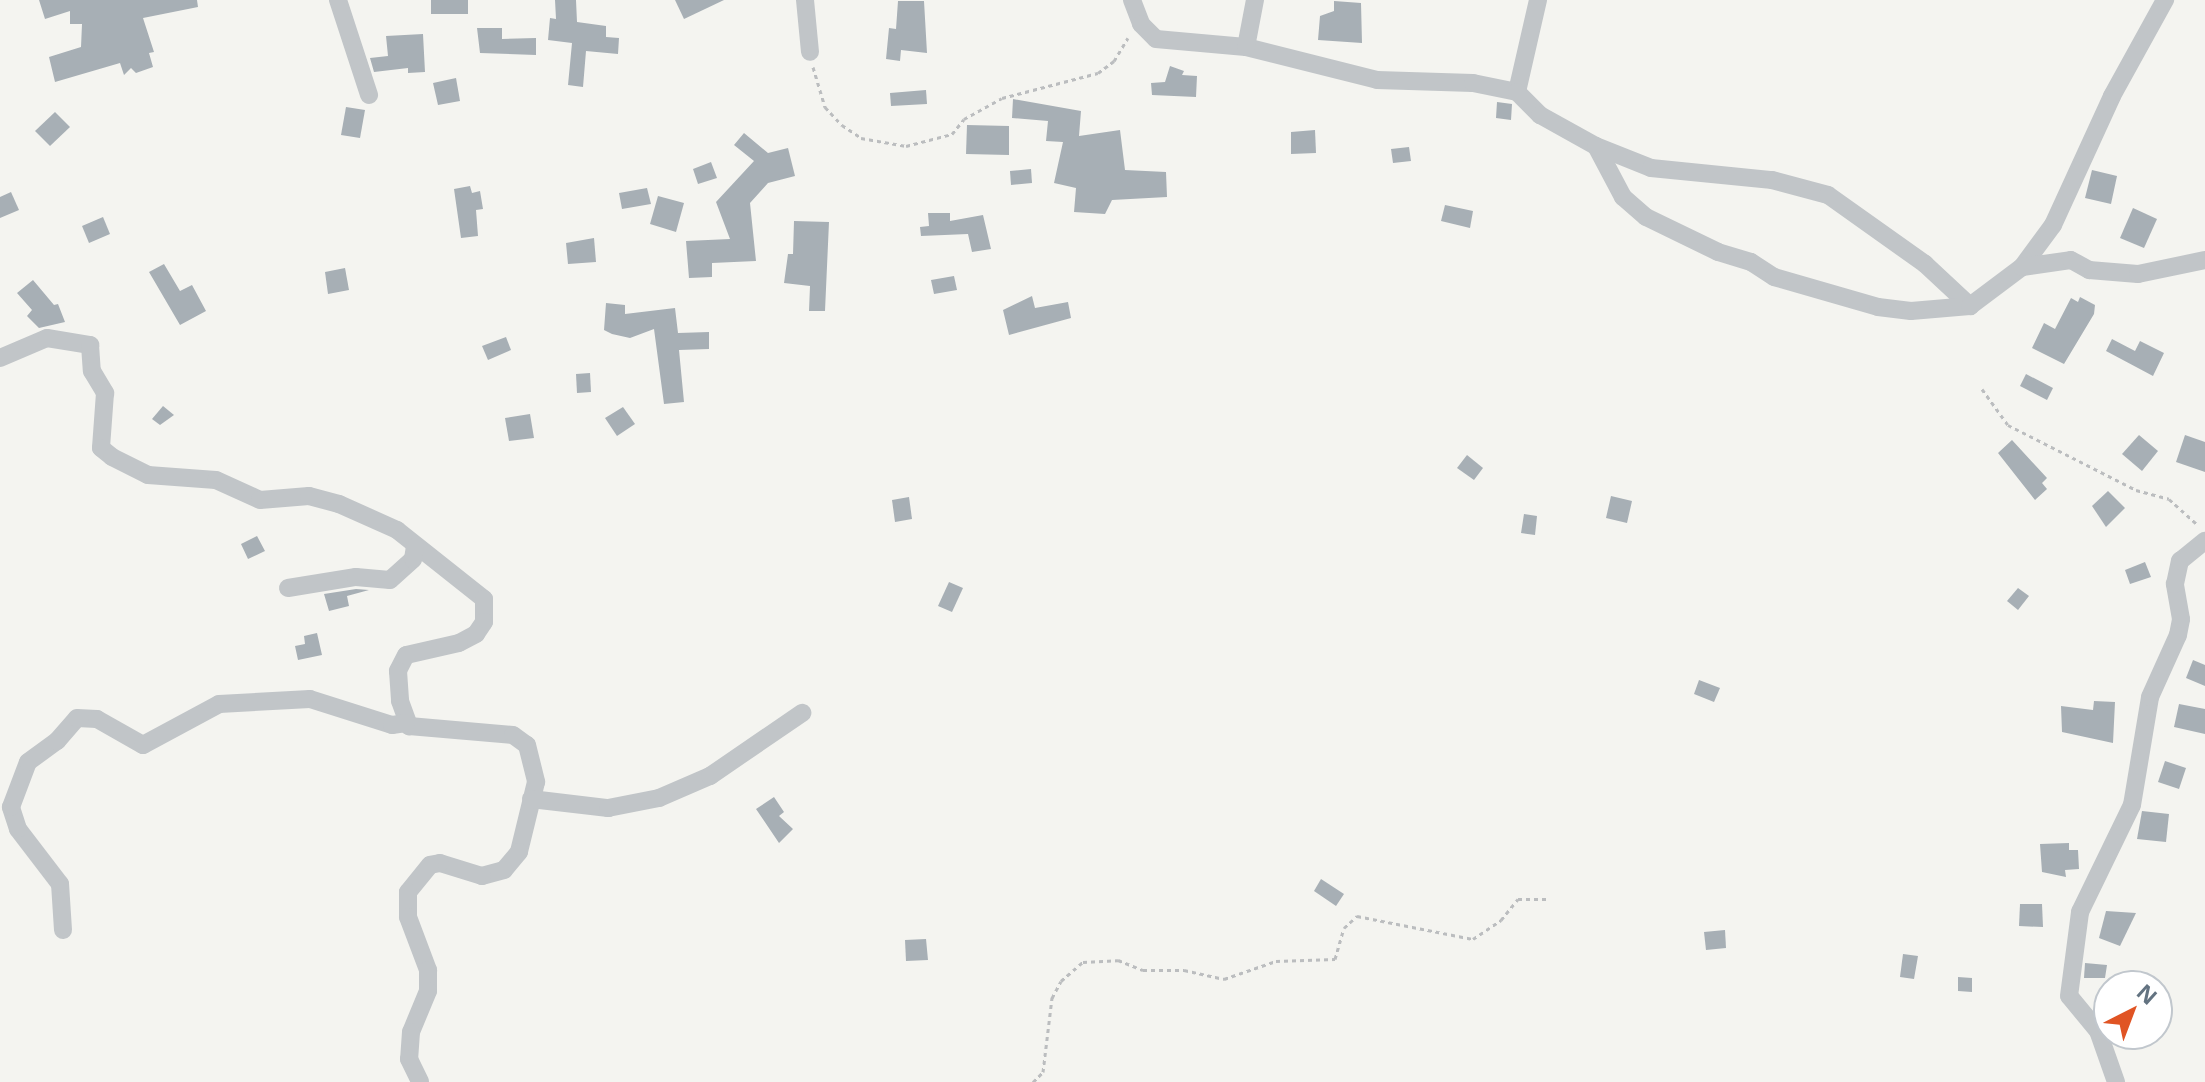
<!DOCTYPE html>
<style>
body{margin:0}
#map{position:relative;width:2205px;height:1082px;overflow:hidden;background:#f4f4f0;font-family:"Open Sans",sans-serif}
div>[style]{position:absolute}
.building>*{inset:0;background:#a7afb5}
.path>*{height:3px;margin-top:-1.5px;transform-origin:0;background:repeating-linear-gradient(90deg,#bbbdbf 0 4px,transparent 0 8px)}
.minor>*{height:18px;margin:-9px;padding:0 9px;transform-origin:9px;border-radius:9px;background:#c1c5c8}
span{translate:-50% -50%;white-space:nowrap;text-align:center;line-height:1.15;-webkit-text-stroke:8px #fff;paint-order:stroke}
.north{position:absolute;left:2093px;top:970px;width:80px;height:80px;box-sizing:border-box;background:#fff;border:2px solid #c1c7cd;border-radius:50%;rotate:42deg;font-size:22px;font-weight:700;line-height:32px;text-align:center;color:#637381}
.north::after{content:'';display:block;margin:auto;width:28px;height:36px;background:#e05424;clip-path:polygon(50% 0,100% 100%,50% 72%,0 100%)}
</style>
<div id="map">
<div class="building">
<i style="clip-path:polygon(39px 0,197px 0,198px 7px,143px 18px,154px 52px,149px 53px,153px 67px,136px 73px,131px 68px,124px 75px,120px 63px,55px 82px,49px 57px,81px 47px,82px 24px,70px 24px,70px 11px,45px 19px)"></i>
<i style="clip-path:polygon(431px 0,468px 0,468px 14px,431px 14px)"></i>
<i style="clip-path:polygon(555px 0,576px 0,577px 22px,606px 26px,606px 37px,619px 38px,618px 54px,586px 51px,583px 87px,568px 85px,572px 43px,548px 40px,550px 18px,556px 19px)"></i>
<i style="clip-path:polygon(675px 0,724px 0,684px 19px)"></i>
<i style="clip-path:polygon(898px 1px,924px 1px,927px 53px,901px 50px,900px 61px,886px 59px,889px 28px,896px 29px)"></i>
<i style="clip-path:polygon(1334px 1px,1361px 3px,1362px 43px,1318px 40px,1320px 16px,1334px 11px)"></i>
<i style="clip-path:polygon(477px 28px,502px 28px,502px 39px,536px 38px,536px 55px,480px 53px)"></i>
<i style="clip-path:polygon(423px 34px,425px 72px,408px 73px,408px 68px,374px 72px,370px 58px,388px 56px,386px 36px)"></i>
<i style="clip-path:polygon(1170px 66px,1184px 71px,1182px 75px,1197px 76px,1196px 97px,1152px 95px,1151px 83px,1165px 82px)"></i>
<i style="clip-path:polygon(456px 78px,460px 101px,438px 105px,433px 83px)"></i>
<i style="clip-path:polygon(926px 90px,927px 104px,891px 106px,890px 93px)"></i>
<i style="clip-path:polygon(1013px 99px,1081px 111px,1079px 136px,1120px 130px,1125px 170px,1166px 172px,1167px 197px,1112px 200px,1105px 214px,1074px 212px,1076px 188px,1054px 183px,1063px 142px,1046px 141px,1048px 121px,1012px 118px)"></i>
<i style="clip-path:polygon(1497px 102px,1512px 104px,1511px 120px,1496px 118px)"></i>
<i style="clip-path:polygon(346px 107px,365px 110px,360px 138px,341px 135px)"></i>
<i style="clip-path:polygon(55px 112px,70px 127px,50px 146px,35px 131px)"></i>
<i style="clip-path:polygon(967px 125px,1009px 126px,1009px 155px,966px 154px)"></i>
<i style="clip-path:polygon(1315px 130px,1316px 153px,1291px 154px,1291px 132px)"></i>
<i style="clip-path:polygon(744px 133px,768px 153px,788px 148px,795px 176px,768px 183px,750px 203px,756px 261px,712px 263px,712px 277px,689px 278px,686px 241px,730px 239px,716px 202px,754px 161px,734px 145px)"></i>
<i style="clip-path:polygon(1409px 147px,1411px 161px,1393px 163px,1391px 149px)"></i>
<i style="clip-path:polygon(711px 162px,717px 178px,698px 184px,693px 169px)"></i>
<i style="clip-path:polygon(1031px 169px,1032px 183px,1011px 185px,1010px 171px)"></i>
<i style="clip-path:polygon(2092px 170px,2117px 176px,2111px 204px,2085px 198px)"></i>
<i style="clip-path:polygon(470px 186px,472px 193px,480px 191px,483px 209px,476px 210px,478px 236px,461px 238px,454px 189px)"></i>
<i style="clip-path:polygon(647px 188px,651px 204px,622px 209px,619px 193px)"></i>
<i style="clip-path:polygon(11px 192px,19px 210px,0 218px,0 197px)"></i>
<i style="clip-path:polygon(658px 196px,684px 203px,676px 232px,650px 224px)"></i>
<i style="clip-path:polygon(1445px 205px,1473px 211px,1470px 228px,1441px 221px)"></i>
<i style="clip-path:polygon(2133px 208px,2157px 219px,2144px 248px,2120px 238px)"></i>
<i style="clip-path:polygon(928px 213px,950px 213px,950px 221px,983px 215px,991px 249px,972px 252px,968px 234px,921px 236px,920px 227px,929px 226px)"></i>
<i style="clip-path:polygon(103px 217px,110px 234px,89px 243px,82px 226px)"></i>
<i style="clip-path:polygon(794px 221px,829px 222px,825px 311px,809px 311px,810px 286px,784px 283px,788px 254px,793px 254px)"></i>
<i style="clip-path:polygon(594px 238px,596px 262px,568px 264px,566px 243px)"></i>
<i style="clip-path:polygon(164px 264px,180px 291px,192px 285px,206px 311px,180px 325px,149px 272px)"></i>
<i style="clip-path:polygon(345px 268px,349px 290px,328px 294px,325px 272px)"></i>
<i style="clip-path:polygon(954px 276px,957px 290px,934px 294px,931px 280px)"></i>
<i style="clip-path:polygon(33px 280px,54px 305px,58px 304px,65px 322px,39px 328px,27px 316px,32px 310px,17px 293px)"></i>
<i style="clip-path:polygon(1032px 296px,1035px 308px,1068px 302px,1071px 318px,1009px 335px,1003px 310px)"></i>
<i style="clip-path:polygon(2080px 297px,2095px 305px,2094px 314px,2064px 364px,2032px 348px,2044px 323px,2055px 329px,2071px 298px,2078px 302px)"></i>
<i style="clip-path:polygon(606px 303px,625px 305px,625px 314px,675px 308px,678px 333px,709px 332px,709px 349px,679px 350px,684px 402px,664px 404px,654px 329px,630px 338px,612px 334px,604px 330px)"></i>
<i style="clip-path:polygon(506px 337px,511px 350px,488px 360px,482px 346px)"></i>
<i style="clip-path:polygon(2112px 339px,2135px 351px,2140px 341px,2164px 353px,2153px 376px,2106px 351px)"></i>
<i style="clip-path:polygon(590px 373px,591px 392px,577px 393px,576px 374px)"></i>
<i style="clip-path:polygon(2026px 374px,2053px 388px,2047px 400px,2020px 386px)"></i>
<i style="clip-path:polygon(163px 406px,174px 415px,160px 425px,152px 419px)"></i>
<i style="clip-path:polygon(623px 407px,635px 424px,617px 436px,605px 418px)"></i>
<i style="clip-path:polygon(530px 414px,534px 438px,509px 441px,505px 418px)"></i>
<i style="clip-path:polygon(2139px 435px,2158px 451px,2142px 471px,2122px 454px)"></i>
<i style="clip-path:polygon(2185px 435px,2205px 442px,2205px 472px,2176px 462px)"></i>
<i style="clip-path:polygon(2012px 440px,2047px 478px,2042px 483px,2047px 489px,2035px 500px,1998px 453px)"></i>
<i style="clip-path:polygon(1467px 455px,1483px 468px,1474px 480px,1457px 468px)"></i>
<i style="clip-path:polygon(2108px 491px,2125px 508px,2106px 527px,2092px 506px)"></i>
<i style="clip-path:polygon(1611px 496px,1632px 501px,1627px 523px,1606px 518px)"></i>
<i style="clip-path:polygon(909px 497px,912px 519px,895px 522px,892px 500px)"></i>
<i style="clip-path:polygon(1524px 514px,1537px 516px,1535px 535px,1521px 533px)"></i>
<i style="clip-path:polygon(257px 536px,265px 551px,248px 559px,241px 544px)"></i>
<i style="clip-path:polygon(2145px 562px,2151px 577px,2130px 584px,2125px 570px)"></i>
<i style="clip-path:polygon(949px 582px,963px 588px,952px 612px,938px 606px)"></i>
<i style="clip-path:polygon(2018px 588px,2029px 596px,2018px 610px,2007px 601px)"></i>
<i style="clip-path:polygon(356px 589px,369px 590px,347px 596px,349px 606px,329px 611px,324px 594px)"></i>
<i style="clip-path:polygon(317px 633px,322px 655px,298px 660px,295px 646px,305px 644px,304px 636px)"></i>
<i style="clip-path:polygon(2193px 660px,2205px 665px,2205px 686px,2186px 678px)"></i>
<i style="clip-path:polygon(1699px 680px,1720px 688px,1714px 702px,1694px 694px)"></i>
<i style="clip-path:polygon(2094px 701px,2115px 702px,2113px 743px,2062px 732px,2061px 706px,2093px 710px)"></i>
<i style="clip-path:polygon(2179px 704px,2205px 709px,2205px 734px,2174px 727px)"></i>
<i style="clip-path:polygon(2165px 761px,2186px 768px,2179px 789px,2158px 782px)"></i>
<i style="clip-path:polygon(774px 797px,784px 812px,779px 816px,793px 829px,779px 843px,756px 809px)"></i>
<i style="clip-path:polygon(2142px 811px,2169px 814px,2166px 842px,2137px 839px)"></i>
<i style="clip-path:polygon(2069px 843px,2069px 850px,2078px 850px,2079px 869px,2065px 870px,2066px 877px,2042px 872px,2040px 844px)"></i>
<i style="clip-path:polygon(1321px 879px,1344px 894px,1336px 906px,1314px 891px)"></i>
<i style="clip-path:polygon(2020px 904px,2042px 904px,2043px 927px,2019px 926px)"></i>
<i style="clip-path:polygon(2106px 911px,2136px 913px,2120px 946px,2099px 938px)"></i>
<i style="clip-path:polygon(1725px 930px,1726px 948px,1706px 950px,1704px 932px)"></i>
<i style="clip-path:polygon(926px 939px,928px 960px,906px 961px,905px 940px)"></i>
<i style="clip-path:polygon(1903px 954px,1918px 956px,1914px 979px,1900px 977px)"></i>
<i style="clip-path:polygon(2085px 963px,2107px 965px,2105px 978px,2084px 978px)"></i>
<i style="clip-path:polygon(1958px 977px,1972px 978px,1972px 992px,1958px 991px)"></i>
</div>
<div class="path">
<i style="left:813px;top:67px;width:42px;rotate:73.3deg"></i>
<i style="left:825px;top:107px;width:25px;rotate:47deg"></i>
<i style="left:842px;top:125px;width:23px;rotate:34deg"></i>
<i style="left:861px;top:138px;width:46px;rotate:10.1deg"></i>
<i style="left:906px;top:146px;width:48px;rotate:-14.6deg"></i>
<i style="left:952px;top:134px;width:19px;rotate:-51deg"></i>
<i style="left:964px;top:119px;width:43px;rotate:-28.9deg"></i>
<i style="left:1002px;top:98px;width:99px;rotate:-14.6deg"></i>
<i style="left:1098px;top:73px;width:20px;rotate:-37deg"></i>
<i style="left:1114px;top:61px;width:27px;rotate:-59deg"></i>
<i style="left:1982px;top:389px;width:44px;rotate:54.2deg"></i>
<i style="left:2008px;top:425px;width:144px;rotate:26.9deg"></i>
<i style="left:2136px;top:490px;width:34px;rotate:15deg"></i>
<i style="left:2169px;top:499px;width:39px;rotate:42deg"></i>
<i style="left:1033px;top:1082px;width:14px;rotate:-45deg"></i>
<i style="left:1043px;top:1072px;width:75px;rotate:-83.1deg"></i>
<i style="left:1052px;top:998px;width:19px;rotate:-62deg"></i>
<i style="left:1061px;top:981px;width:29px;rotate:-41deg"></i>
<i style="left:1083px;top:962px;width:35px;rotate:-3deg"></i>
<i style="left:1118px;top:960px;width:27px;rotate:22deg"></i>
<i style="left:1143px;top:970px;width:41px"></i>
<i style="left:1184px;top:970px;width:41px;rotate:12.7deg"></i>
<i style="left:1224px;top:979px;width:55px;rotate:-19.1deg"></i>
<i style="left:1276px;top:961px;width:59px;rotate:-1.9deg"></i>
<i style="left:1335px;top:959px;width:32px;rotate:-74deg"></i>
<i style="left:1344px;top:928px;width:18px;rotate:-43deg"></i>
<i style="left:1357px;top:916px;width:118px;rotate:11.2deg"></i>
<i style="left:1473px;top:939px;width:34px;rotate:-34deg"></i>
<i style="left:1501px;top:920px;width:27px;rotate:-51deg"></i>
<i style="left:1518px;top:899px;width:31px"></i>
</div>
<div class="minor">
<i style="left:338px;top:0;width:100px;rotate:71.9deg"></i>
<i style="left:805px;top:0;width:52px;rotate:84.5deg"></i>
<i style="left:1132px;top:0;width:26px;rotate:69deg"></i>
<i style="left:1141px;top:24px;width:21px;rotate:45deg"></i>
<i style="left:1156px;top:39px;width:90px;rotate:5.1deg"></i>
<i style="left:1246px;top:47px;width:135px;rotate:14.1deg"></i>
<i style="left:1377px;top:80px;width:96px;rotate:1.8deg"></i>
<i style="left:1473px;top:83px;width:45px;rotate:11.6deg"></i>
<i style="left:1538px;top:0;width:94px;rotate:102.9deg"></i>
<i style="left:1517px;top:92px;width:33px;rotate:45deg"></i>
<i style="left:1540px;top:115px;width:64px;rotate:29deg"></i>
<i style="left:1596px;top:146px;width:59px;rotate:21.8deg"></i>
<i style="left:1651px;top:168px;width:122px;rotate:5.7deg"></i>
<i style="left:1772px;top:180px;width:58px;rotate:15deg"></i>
<i style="left:1828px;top:195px;width:119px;rotate:35.4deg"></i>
<i style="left:1925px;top:264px;width:62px;rotate:43deg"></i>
<i style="left:1246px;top:47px;width:48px;rotate:-79.2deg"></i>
<i style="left:1596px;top:146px;width:58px;rotate:62.1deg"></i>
<i style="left:1623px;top:197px;width:30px;rotate:41deg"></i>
<i style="left:1646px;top:217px;width:80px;rotate:25.9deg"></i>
<i style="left:1718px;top:252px;width:34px;rotate:17deg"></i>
<i style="left:1751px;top:262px;width:27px;rotate:33deg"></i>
<i style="left:1774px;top:277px;width:108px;rotate:16.1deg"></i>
<i style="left:1878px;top:307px;width:33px;rotate:7deg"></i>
<i style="left:1911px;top:311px;width:59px;rotate:-4.8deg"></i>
<i style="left:1970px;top:306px;width:65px;rotate:-36.9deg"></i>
<i style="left:2022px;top:267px;width:52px;rotate:-53.6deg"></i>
<i style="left:2053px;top:225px;width:142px;rotate:-65.4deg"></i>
<i style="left:2112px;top:96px;width:110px;rotate:-61.1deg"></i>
<i style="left:2022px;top:267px;width:49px;rotate:-8.1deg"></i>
<i style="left:2071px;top:260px;width:21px;rotate:29deg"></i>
<i style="left:2089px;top:270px;width:49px;rotate:4.7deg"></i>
<i style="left:2138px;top:274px;width:68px;rotate:-11.8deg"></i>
<i style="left:0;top:358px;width:51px;rotate:-23.1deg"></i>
<i style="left:47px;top:338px;width:44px;rotate:9.2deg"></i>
<i style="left:90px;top:345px;width:26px;rotate:86deg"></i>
<i style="left:92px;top:371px;width:26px;rotate:59deg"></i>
<i style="left:105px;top:393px;width:55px;rotate:94.2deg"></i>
<i style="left:101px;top:448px;width:14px;rotate:39deg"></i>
<i style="left:112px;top:457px;width:40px;rotate:26.6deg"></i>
<i style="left:148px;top:475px;width:68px;rotate:4.2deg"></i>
<i style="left:216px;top:480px;width:48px;rotate:24.4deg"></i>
<i style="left:260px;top:500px;width:49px;rotate:-4.7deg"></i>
<i style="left:309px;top:496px;width:31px;rotate:15deg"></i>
<i style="left:339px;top:504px;width:64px;rotate:24.1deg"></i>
<i style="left:397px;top:530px;width:111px;rotate:38.4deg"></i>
<i style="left:484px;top:599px;width:23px;rotate:90deg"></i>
<i style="left:484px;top:622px;width:14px;rotate:124deg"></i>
<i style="left:476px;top:634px;width:19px;rotate:152deg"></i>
<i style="left:459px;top:643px;width:54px;rotate:167.2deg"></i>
<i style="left:406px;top:655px;width:18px;rotate:117deg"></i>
<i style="left:398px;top:671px;width:30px;rotate:86deg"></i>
<i style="left:400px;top:701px;width:27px;rotate:70deg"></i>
<i style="left:409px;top:726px;width:104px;rotate:4.9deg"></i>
<i style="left:513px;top:735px;width:17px;rotate:36deg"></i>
<i style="left:527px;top:745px;width:38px;rotate:76deg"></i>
<i style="left:536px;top:782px;width:72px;rotate:103.7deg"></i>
<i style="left:519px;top:852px;width:23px;rotate:130deg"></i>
<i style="left:504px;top:870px;width:23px;rotate:165deg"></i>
<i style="left:482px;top:876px;width:44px;rotate:-162.8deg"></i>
<i style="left:440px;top:863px;width:10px;rotate:169deg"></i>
<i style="left:430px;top:865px;width:35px;rotate:129deg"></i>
<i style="left:408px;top:892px;width:25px;rotate:90deg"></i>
<i style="left:408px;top:917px;width:57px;rotate:69.3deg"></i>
<i style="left:428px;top:970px;width:21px;rotate:90deg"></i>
<i style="left:428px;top:991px;width:44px;rotate:112.5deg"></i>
<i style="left:411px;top:1032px;width:27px;rotate:94deg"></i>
<i style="left:409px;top:1059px;width:25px;rotate:64deg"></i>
<i style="left:288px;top:588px;width:69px;rotate:-9.2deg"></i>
<i style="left:356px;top:577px;width:34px;rotate:5deg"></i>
<i style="left:390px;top:580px;width:31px;rotate:-42deg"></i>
<i style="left:413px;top:559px;width:12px;rotate:-81deg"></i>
<i style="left:531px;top:799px;width:78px;rotate:6.7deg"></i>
<i style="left:608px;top:808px;width:52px;rotate:-11.1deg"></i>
<i style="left:659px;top:798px;width:56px;rotate:-23.3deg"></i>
<i style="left:710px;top:776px;width:112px;rotate:-34.4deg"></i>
<i style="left:63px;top:930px;width:46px;rotate:-93.7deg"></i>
<i style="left:60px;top:884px;width:69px;rotate:-127.4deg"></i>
<i style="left:18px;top:829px;width:23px;rotate:-108deg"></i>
<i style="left:11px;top:807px;width:48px;rotate:-69.3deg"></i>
<i style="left:28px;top:762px;width:36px;rotate:-36deg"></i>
<i style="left:57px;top:741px;width:30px;rotate:-49deg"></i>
<i style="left:77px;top:718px;width:20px;rotate:3deg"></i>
<i style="left:97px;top:719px;width:53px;rotate:29.5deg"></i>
<i style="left:143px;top:745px;width:86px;rotate:-28.3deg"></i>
<i style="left:219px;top:704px;width:91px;rotate:-3.1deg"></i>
<i style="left:310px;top:699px;width:86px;rotate:17.6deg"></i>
<i style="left:392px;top:725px;width:14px;rotate:-8deg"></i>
<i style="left:2116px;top:1082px;width:54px;rotate:-109.4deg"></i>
<i style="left:2098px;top:1031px;width:45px;rotate:-129.6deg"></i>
<i style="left:2069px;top:996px;width:85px;rotate:-82.5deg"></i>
<i style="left:2080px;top:912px;width:119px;rotate:-64.1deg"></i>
<i style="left:2132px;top:805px;width:109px;rotate:-80.5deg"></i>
<i style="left:2150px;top:697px;width:68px;rotate:-65.7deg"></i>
<i style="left:2178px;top:635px;width:16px;rotate:-79deg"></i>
<i style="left:2181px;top:619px;width:36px;rotate:-100deg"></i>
<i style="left:2175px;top:584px;width:24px;rotate:-78deg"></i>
<i style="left:2180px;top:561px;width:32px;rotate:-39deg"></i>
</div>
<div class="north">N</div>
</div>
